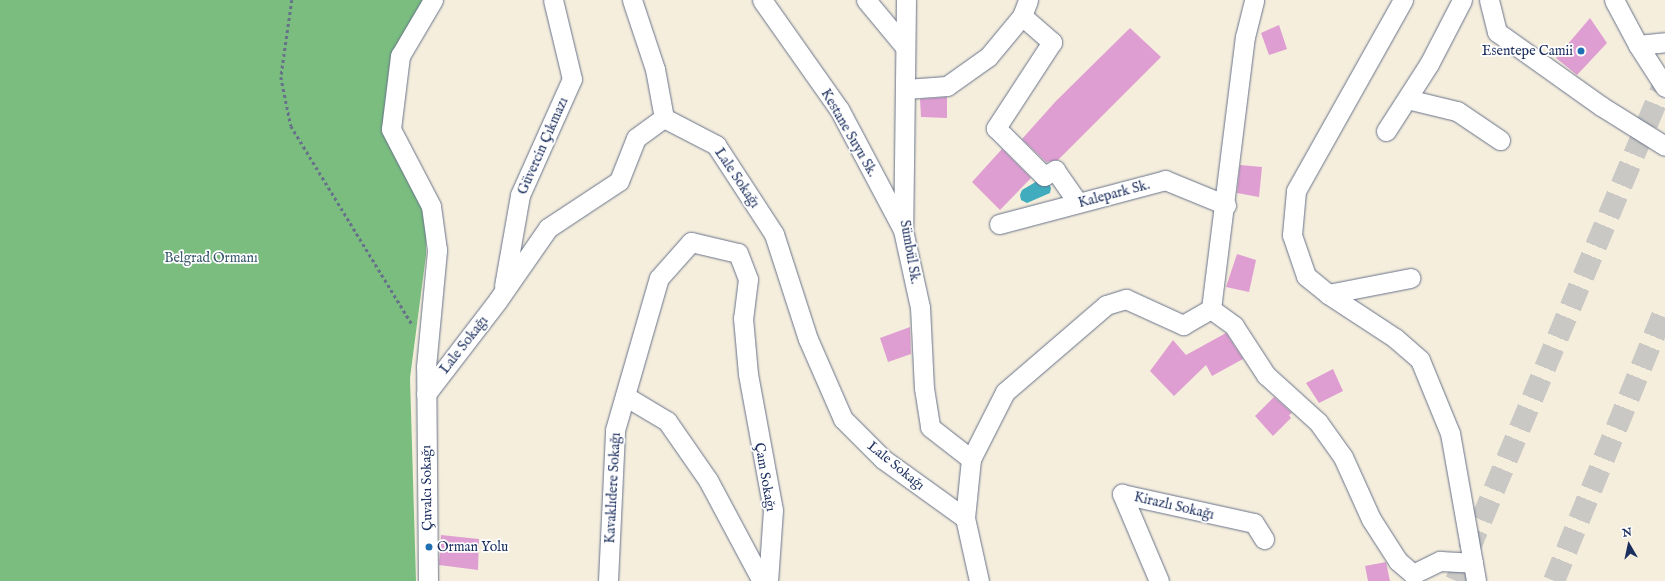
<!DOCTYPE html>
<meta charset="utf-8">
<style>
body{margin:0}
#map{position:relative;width:1665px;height:581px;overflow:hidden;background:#f5eedd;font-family:"IM FELL English",serif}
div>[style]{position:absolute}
.forest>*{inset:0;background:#7abd7f}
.water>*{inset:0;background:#40acbe}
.building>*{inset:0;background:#de9ed1}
.major-tunnel>*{height:22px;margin-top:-11px;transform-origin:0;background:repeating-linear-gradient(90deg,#c9c8c4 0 22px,transparent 0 33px)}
.path>*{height:2.5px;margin-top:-1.25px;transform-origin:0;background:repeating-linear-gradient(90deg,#67728a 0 3px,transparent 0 6px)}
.roads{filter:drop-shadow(0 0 1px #67728a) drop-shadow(0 0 1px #67728a)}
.minor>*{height:19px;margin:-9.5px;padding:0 9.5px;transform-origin:9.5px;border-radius:9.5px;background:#fff}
.dots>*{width:11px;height:11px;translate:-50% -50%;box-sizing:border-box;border:2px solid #fff;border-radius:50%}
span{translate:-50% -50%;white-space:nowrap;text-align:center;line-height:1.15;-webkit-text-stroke:3.5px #fff;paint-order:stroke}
.poi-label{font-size:14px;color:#1b2f5e}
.right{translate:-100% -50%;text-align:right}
.left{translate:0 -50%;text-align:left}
.street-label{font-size:14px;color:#1b2f5e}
.park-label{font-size:14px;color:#3a5b6c}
.north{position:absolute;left:1609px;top:525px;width:40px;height:40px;-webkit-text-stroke:3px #fff;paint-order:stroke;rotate:351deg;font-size:11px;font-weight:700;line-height:16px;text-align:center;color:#1b2f5e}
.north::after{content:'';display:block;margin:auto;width:14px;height:18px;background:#1b2f5e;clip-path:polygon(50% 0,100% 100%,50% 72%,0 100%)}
</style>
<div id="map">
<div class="forest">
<i style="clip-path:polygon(0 0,424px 0,385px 133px,426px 212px,426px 255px,410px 378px,416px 581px,0 581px)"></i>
</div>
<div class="water">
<i style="clip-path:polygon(1039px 180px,1048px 182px,1051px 188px,1050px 193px,1027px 203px,1021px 200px,1020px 195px,1022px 190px)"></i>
</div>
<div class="building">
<i style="clip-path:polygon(1590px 18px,1607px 43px,1577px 75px,1556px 58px)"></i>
<i style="clip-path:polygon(1279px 25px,1287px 49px,1269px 55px,1261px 33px)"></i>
<i style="clip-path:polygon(1130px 28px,1161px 57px,1058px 160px,1046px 162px,1022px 139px,1056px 101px)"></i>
<i style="clip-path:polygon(947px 97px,947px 118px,921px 117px,920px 99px)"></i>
<i style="clip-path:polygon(1002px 149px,1031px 178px,1000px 210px,972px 182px)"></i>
<i style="clip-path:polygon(1240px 165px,1262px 167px,1259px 197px,1237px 193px)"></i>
<i style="clip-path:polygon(1237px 254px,1256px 260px,1249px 292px,1226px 287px)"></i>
<i style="clip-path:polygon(910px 327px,911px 354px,888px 362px,880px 338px)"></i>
<i style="clip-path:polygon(1226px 333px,1243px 359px,1212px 376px,1206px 365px,1174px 396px,1150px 371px,1173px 340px,1186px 355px)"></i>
<i style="clip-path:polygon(1333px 369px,1343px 391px,1319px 403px,1306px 383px)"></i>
<i style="clip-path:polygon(1274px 397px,1292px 413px,1289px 415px,1291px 418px,1273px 436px,1255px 416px)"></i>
<i style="clip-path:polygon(441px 535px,479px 539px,478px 570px,439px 565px)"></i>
<i style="clip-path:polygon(1386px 562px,1390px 581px,1368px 581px,1365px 566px)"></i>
</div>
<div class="major-tunnel">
<i style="left:1456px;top:581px;width:542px;rotate:-67.32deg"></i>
<i style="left:1554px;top:581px;width:294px;rotate:-67.8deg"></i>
</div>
<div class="path">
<i style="left:292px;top:0;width:78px;rotate:98.1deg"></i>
<i style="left:281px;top:77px;width:50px;rotate:78.5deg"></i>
<i style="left:291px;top:126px;width:232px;rotate:58.6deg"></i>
</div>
<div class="roads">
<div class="minor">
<i style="left:632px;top:0;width:73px;rotate:71.6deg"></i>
<i style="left:655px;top:69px;width:50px;rotate:79.6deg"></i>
<i style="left:762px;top:0;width:133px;rotate:54.8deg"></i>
<i style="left:839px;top:109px;width:135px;rotate:62.1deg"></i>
<i style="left:866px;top:0;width:61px;rotate:50.3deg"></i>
<i style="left:906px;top:0;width:230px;rotate:90.7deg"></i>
<i style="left:903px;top:230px;width:79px;rotate:77.6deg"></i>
<i style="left:920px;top:307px;width:81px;rotate:87.2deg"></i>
<i style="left:924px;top:388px;width:39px;rotate:81deg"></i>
<i style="left:930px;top:427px;width:52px;rotate:38deg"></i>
<i style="left:1403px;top:0;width:219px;rotate:119.3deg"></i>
<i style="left:1296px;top:191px;width:44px;rotate:95.2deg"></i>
<i style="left:1292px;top:235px;width:43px;rotate:71.1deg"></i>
<i style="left:1306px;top:276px;width:28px;rotate:39deg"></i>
<i style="left:1328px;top:294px;width:80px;rotate:33.3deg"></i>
<i style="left:1395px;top:338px;width:33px;rotate:41deg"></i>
<i style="left:1420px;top:360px;width:79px;rotate:67.7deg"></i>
<i style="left:1450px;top:433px;width:150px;rotate:80deg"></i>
<i style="left:1489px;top:0;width:33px;rotate:76deg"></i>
<i style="left:1497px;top:32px;width:128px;rotate:35.4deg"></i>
<i style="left:1601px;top:106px;width:75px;rotate:32deg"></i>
<i style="left:1614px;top:0;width:51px;rotate:61.9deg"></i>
<i style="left:1638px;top:45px;width:50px;rotate:57.3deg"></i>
<i style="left:1022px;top:16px;width:40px;rotate:41deg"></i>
<i style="left:1052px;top:42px;width:103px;rotate:123.1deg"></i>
<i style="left:996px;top:128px;width:68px;rotate:45deg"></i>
<i style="left:1044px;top:176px;width:13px;rotate:-29deg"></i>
<i style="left:1055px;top:170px;width:40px;rotate:55.1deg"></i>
<i style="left:1638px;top:45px;width:27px;rotate:-6deg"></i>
<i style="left:905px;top:89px;width:42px;rotate:-4.1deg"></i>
<i style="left:947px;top:86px;width:50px;rotate:-35.3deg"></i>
<i style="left:988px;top:57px;width:53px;rotate:-50.3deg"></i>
<i style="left:1022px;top:16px;width:17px;rotate:-69deg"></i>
<i style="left:1407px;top:99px;width:51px;rotate:13.5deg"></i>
<i style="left:1457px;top:111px;width:52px;rotate:34deg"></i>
<i style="left:1386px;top:131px;width:80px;rotate:-57.3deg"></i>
<i style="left:1429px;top:64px;width:72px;rotate:-62.7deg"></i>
<i style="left:999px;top:224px;width:172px;rotate:-14.8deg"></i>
<i style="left:1165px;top:180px;width:66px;rotate:22.3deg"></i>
<i style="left:504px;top:286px;width:92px;rotate:-80deg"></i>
<i style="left:520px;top:195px;width:127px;rotate:-65.9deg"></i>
<i style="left:572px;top:79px;width:81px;rotate:-103.5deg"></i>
<i style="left:1328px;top:294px;width:84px;rotate:-11deg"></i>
<i style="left:1211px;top:309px;width:29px;rotate:36deg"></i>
<i style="left:1234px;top:326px;width:59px;rotate:56.9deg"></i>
<i style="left:1266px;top:375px;width:70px;rotate:42.1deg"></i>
<i style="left:1318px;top:422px;width:43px;rotate:54.5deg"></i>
<i style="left:1343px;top:457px;width:68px;rotate:65.7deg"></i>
<i style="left:1371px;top:519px;width:50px;rotate:57.3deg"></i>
<i style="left:1398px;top:561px;width:20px;rotate:41deg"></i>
<i style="left:1413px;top:574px;width:30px;rotate:-26deg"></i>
<i style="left:1440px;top:561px;width:33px;rotate:3deg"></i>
<i style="left:426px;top:394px;width:118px;rotate:-52.5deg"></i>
<i style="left:498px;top:300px;width:88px;rotate:-55.2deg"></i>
<i style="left:548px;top:228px;width:85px;rotate:-33.5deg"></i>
<i style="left:619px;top:181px;width:46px;rotate:-68.4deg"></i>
<i style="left:636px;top:138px;width:34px;rotate:-36deg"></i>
<i style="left:664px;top:118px;width:59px;rotate:27.4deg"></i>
<i style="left:716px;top:145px;width:106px;rotate:56.9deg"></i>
<i style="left:774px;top:234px;width:110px;rotate:72.1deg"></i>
<i style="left:808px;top:339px;width:87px;rotate:66.4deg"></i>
<i style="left:843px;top:419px;width:57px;rotate:45deg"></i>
<i style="left:883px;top:459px;width:101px;rotate:35.7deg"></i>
<i style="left:625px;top:396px;width:49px;rotate:30.8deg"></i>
<i style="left:667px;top:421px;width:72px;rotate:55.2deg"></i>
<i style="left:708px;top:480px;width:115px;rotate:61.9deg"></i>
<i style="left:428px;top:581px;width:214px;rotate:-90.5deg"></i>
<i style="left:426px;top:367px;width:118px;rotate:-84.6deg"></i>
<i style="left:437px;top:250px;width:44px;rotate:-97.8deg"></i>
<i style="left:431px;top:206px;width:87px;rotate:-117.5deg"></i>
<i style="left:391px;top:129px;width:74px;rotate:-83deg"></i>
<i style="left:400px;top:56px;width:65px;rotate:-59.5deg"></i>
<i style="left:608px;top:581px;width:151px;rotate:-87.3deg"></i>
<i style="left:615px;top:430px;width:158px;rotate:-73.9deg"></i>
<i style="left:659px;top:278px;width:48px;rotate:-48.4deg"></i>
<i style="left:691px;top:242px;width:48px;rotate:13.2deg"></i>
<i style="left:738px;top:253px;width:28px;rotate:69deg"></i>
<i style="left:748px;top:279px;width:39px;rotate:97deg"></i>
<i style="left:743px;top:318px;width:56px;rotate:84.9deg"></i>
<i style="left:748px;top:374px;width:138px;rotate:79.6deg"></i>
<i style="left:773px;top:510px;width:71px;rotate:94deg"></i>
<i style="left:979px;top:581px;width:65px;rotate:-102.5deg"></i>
<i style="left:965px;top:518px;width:59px;rotate:-84.2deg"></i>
<i style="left:971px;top:459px;width:75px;rotate:-63.1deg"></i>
<i style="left:1005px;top:392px;width:133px;rotate:-40.7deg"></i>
<i style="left:1106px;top:305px;width:21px;rotate:-17deg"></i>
<i style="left:1126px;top:299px;width:63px;rotate:24.5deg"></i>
<i style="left:1183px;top:325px;width:32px;rotate:-30deg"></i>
<i style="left:1211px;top:309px;width:274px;rotate:-82.9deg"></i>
<i style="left:1245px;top:37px;width:38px;rotate:-76deg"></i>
<i style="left:1159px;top:581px;width:95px;rotate:-113deg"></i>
<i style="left:1122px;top:494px;width:135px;rotate:12.4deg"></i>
<i style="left:1254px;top:523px;width:19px;rotate:58deg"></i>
</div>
</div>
<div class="dots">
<i style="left:1581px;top:51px;background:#1f6fb2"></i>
<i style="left:429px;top:547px;background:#1f6fb2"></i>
</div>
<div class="poi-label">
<span class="right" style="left:1573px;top:51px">Esentepe Camii</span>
<span class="left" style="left:437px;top:547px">Orman Yolu</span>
</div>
<div class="street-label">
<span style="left:849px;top:133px;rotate:60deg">Kestane Suyu Sk.</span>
<span style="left:543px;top:146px;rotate:-66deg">Güvercin Çıkmazı</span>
<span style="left:737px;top:178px;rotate:56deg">Lale Sokağı</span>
<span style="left:1114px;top:194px;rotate:-15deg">Kalepark Sk.</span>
<span style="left:910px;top:252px;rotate:80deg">Sümbül Sk.</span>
<span style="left:464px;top:345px;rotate:-52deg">Lale Sokağı</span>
<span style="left:896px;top:466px;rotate:39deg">Lale Sokağı</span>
<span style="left:765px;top:477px;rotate:80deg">Çam Sokağı</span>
<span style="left:427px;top:488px;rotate:-91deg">Çuvalcı Sokağı</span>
<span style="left:613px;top:488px;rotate:-87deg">Kavaklıdere Sokağı</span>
<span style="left:1174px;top:506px;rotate:13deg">Kirazlı Sokağı</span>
</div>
<div class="park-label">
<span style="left:211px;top:258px">Belgrad Ormanı</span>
</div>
<div class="north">N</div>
</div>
